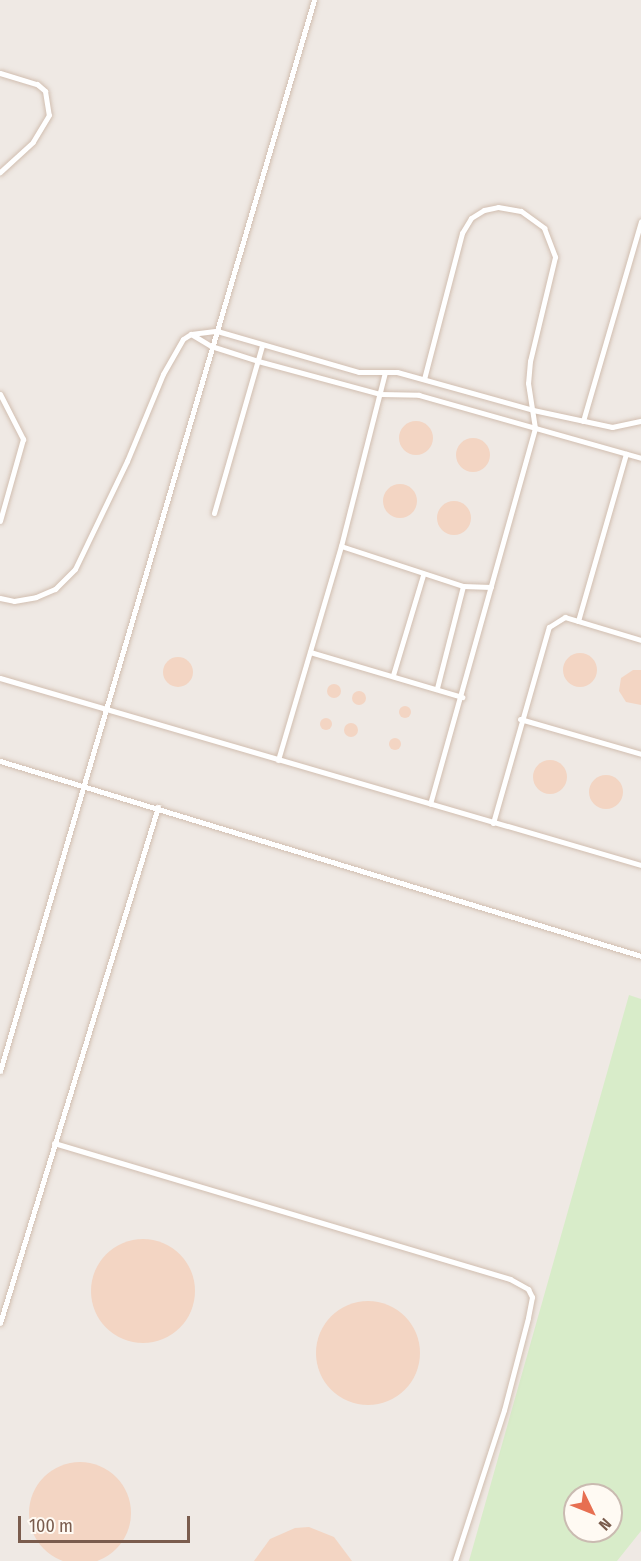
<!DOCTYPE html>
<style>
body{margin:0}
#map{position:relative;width:641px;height:1561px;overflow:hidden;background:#fdf6ec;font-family:"Fira Sans Condensed",sans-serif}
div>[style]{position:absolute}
.industrial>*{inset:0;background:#efe9e4}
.green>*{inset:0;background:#d8ecc9}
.building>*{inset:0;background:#f3d5c3}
.round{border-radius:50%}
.roads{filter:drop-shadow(0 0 2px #d1beb0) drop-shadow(0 0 2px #d1beb0)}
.service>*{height:5px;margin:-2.5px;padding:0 2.5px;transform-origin:2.5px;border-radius:2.5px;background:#fff}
span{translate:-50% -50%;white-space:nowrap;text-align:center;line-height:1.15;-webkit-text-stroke:4.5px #fffaf3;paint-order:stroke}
.north{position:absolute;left:563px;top:1483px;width:60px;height:60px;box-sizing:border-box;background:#fffaf3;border:2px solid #cabbb1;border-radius:50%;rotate:133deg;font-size:16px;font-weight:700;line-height:24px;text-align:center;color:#7a5c4d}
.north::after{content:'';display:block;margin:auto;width:21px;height:27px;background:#e76f51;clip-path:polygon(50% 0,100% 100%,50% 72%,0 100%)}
.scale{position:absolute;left:18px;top:1516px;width:172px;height:27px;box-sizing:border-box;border:3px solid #7a5c4d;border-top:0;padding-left:8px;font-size:18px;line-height:21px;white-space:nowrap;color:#7a5c4d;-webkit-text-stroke:4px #fffaf3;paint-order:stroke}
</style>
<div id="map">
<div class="industrial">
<i style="clip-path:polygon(evenodd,0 0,641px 0,641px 1561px,0 1561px,0 0,575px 1495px,611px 1495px,611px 1531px,575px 1531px,575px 1495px)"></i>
</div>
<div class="green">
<i style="clip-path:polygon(evenodd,629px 995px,641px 999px,641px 1531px,617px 1561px,469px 1561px,629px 995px,575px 1495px,611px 1495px,611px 1531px,575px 1531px,575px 1495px)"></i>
</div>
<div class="building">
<i class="round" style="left:399px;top:421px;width:34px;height:34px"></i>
<i class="round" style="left:456px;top:438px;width:34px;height:34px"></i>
<i class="round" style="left:383px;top:484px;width:34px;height:34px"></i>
<i class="round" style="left:437px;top:501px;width:34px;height:34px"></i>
<i class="round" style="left:563px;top:653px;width:34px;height:34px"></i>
<i class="round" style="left:163px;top:657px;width:30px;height:30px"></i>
<i style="clip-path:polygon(633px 670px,641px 670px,641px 705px,626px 702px,619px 691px,621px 678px)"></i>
<i class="round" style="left:327px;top:684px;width:14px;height:14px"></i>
<i class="round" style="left:352px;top:691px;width:14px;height:14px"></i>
<i class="round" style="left:399px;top:706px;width:12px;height:12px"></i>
<i class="round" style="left:320px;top:718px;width:12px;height:12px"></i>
<i class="round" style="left:344px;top:723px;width:14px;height:14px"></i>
<i class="round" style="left:389px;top:738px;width:12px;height:12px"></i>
<i class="round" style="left:533px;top:760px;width:34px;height:34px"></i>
<i class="round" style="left:589px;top:775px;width:34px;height:34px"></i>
<i class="round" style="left:91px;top:1239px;width:104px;height:104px"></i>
<i class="round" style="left:316px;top:1301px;width:104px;height:104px"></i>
<i class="round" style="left:29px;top:1462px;width:102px;height:102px"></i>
<i style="clip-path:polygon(309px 1527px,334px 1537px,352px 1561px,254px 1561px,270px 1539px,295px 1528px)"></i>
</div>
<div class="roads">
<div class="service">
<i style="left:0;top:73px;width:39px;rotate:17deg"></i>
<i style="left:37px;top:84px;width:11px;rotate:41deg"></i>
<i style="left:45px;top:91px;width:24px;rotate:81deg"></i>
<i style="left:49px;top:115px;width:31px;rotate:121deg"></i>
<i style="left:33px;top:142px;width:45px;rotate:137.7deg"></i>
<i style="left:191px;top:334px;width:23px;rotate:31deg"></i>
<i style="left:211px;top:346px;width:49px;rotate:17.7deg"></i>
<i style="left:258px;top:361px;width:126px;rotate:15.1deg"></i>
<i style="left:380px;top:394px;width:39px;rotate:1deg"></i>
<i style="left:419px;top:395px;width:231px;rotate:15.8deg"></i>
<i style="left:424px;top:379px;width:151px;rotate:-75.4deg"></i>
<i style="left:462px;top:233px;width:17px;rotate:-59deg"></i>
<i style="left:471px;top:218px;width:15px;rotate:-32deg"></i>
<i style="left:484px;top:210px;width:14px;rotate:-12deg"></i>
<i style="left:498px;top:207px;width:23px;rotate:10deg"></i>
<i style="left:521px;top:211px;width:29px;rotate:36deg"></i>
<i style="left:544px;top:228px;width:31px;rotate:69deg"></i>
<i style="left:555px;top:257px;width:107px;rotate:103.5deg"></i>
<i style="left:530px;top:361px;width:22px;rotate:95deg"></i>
<i style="left:528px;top:383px;width:46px;rotate:81.2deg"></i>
<i style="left:535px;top:428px;width:390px;rotate:105.6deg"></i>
<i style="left:0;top:394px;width:51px;rotate:62.9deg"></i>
<i style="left:23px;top:439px;width:85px;rotate:105.7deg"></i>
<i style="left:583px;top:421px;width:208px;rotate:-73.8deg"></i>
<i style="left:214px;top:513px;width:174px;rotate:-74deg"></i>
<i style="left:341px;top:546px;width:128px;rotate:18.2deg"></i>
<i style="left:463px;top:586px;width:28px;rotate:2deg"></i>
<i style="left:0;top:598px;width:14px;rotate:12deg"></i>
<i style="left:14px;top:601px;width:22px;rotate:-10deg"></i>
<i style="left:36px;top:597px;width:21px;rotate:-23deg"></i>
<i style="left:55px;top:589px;width:28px;rotate:-45deg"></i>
<i style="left:75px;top:569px;width:120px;rotate:-64.3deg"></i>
<i style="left:127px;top:461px;width:94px;rotate:-67.5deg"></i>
<i style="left:163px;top:374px;width:40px;rotate:-60.3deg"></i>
<i style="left:183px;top:339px;width:9px;rotate:-32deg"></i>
<i style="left:191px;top:334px;width:26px;rotate:-7deg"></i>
<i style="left:217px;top:331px;width:148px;rotate:16.1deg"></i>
<i style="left:359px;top:372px;width:38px"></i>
<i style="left:397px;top:372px;width:141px;rotate:15.6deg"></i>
<i style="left:533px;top:410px;width:81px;rotate:12.1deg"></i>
<i style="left:612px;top:427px;width:30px;rotate:-12deg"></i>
<i style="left:578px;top:621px;width:174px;rotate:-74deg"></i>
<i style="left:310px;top:652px;width:159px;rotate:16.5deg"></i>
<i style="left:393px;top:675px;width:104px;rotate:-73.3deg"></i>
<i style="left:0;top:678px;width:668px;rotate:16.26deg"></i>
<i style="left:437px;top:688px;width:105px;rotate:-75.7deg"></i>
<i style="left:520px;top:719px;width:126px;rotate:16.1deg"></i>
<i style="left:278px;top:760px;width:223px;rotate:-73.6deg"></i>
<i style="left:341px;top:546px;width:179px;rotate:-75.8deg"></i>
<i style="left:0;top:761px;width:670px;rotate:16.92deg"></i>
<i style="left:493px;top:823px;width:204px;rotate:-74.1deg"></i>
<i style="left:549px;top:627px;width:19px;rotate:-32deg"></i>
<i style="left:565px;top:617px;width:79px;rotate:16.8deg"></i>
<i style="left:0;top:1071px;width:1116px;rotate:-73.66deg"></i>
<i style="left:54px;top:1143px;width:476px;rotate:16.6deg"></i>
<i style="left:510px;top:1279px;width:21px;rotate:29deg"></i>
<i style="left:528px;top:1289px;width:9px;rotate:63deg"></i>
<i style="left:532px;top:1297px;width:21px;rotate:101deg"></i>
<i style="left:528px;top:1318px;width:95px;rotate:104.6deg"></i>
<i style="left:504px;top:1410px;width:159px;rotate:108deg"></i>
<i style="left:0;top:1323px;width:540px;rotate:-72.98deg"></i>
</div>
</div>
<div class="north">N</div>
<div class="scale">100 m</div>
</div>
